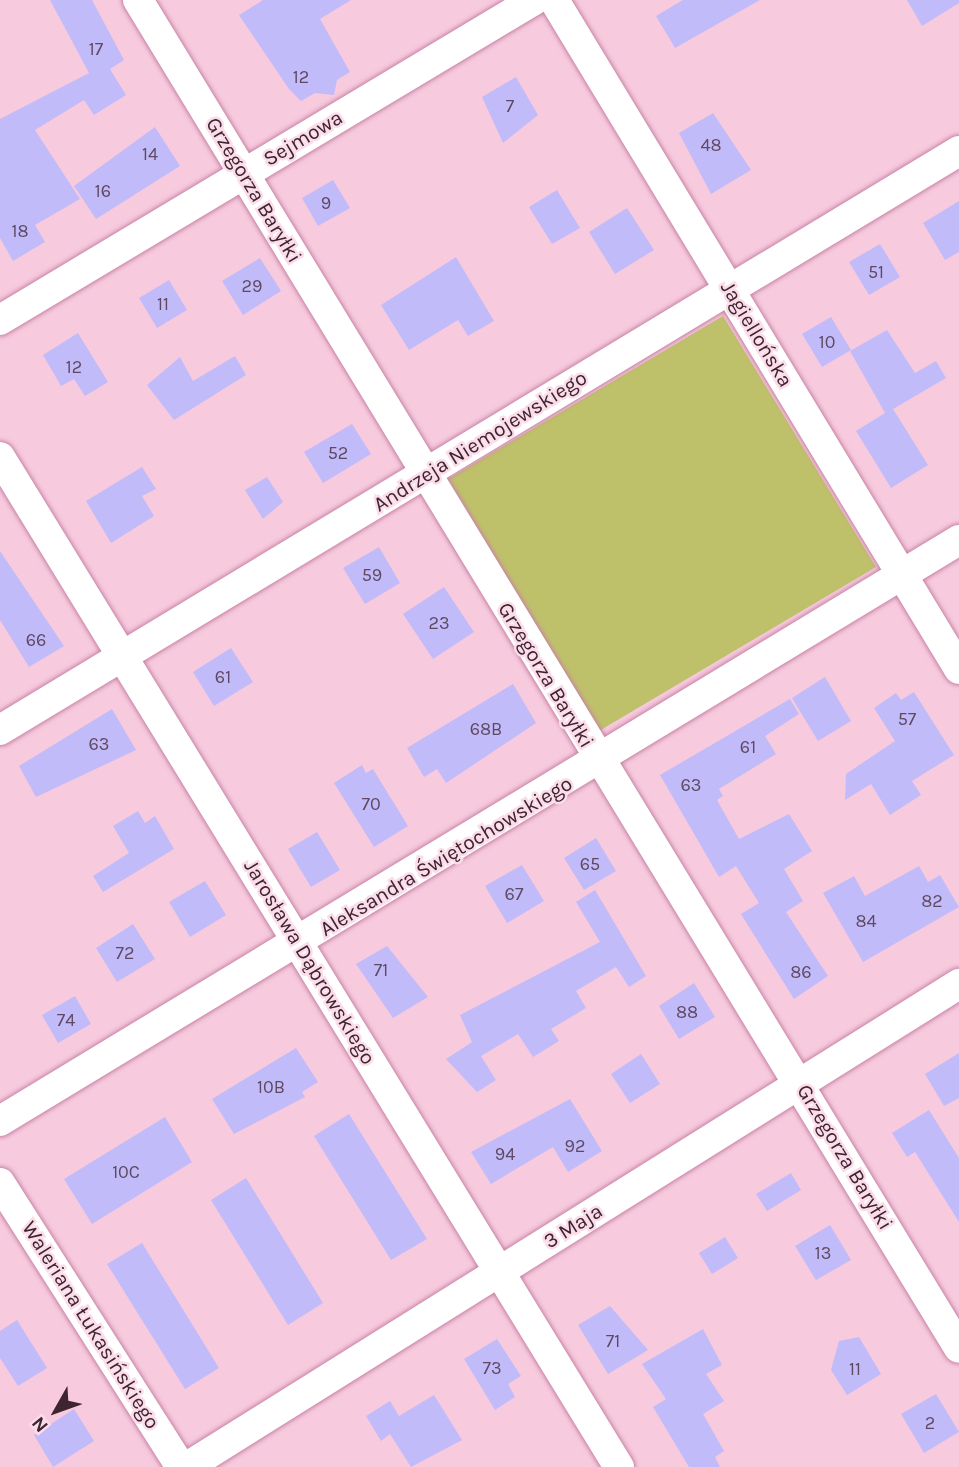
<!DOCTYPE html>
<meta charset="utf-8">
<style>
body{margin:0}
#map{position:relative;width:959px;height:1467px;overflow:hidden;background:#f7cade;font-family:Karla,sans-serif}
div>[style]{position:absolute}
.green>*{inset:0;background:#bfc16a}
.building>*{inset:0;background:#c2bbf9}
.roads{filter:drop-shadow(0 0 2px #c883a4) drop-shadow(0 0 2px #c883a4)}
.minor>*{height:30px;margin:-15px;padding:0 15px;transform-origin:15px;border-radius:15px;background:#fff}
span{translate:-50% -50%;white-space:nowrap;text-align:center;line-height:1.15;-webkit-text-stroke:5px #fbdce9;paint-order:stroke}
.number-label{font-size:18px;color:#5f4962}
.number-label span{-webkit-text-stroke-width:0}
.street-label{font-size:21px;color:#3e2330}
.north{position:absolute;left:21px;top:1376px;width:70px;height:70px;-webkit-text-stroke:5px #fbdce9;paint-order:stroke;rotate:230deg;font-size:19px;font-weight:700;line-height:28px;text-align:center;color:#3e2330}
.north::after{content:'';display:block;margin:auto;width:24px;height:32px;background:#3e2330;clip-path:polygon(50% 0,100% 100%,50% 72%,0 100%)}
</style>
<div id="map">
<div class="green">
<i style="clip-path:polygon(723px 316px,876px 567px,599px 731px,448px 479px)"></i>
</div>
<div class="building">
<i style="clip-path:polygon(50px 0,92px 0,124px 60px,110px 69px,126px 95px,94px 115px,84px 100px,35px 130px,80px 199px,35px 225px,45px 242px,13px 261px,0 238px,0 119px,89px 73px)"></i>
<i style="clip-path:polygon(263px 0,351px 0,320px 19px,350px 72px,337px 80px,334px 95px,315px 93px,301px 101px,289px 89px,239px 15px)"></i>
<i style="clip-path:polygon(683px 0,760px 0,675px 48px,656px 16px)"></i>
<i style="clip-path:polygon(907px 0,959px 0,959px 3px,922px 26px)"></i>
<i style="clip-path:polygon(516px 77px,538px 115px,503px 143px,482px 97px)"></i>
<i style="clip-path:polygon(713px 113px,751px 170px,711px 194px,679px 133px)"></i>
<i style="clip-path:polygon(155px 127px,180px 166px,96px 219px,74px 186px)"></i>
<i style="clip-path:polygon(333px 180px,350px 208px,318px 226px,302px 198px)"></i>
<i style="clip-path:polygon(557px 190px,580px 228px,552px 244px,529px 207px)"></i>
<i style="clip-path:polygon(959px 201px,959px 252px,945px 260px,923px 223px)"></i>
<i style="clip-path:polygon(627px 208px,654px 250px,615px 274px,589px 232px)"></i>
<i style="clip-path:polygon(880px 244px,900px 277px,869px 295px,849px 262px)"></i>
<i style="clip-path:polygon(456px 257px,494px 321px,468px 336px,458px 320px,409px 350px,381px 305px)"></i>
<i style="clip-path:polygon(260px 258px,281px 291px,243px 315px,222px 281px)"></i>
<i style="clip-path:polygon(169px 280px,187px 310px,157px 328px,139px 298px)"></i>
<i style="clip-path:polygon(831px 317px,851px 350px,822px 367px,802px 334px)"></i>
<i style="clip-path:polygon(887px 330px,915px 373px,936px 361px,946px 378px,893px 409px,928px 465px,891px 488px,856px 431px,885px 413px,850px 351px)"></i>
<i style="clip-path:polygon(78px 333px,108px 382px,85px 396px,74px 379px,61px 386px,43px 355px)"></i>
<i style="clip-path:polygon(235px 356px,246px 375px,174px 420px,147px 385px,180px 357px,193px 381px)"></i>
<i style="clip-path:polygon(352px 424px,371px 454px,323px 483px,304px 452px)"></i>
<i style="clip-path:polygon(142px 467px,156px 489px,142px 496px,154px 516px,111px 543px,86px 501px)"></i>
<i style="clip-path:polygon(267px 477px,283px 502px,263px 519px,245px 490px)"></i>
<i style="clip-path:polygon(379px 547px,400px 583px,365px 604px,343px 568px)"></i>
<i style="clip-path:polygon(0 551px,64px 646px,29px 667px,0 620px)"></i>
<i style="clip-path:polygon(444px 587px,474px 632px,433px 659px,403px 614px)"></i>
<i style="clip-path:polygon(231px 648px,253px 682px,214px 706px,193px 672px)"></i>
<i style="clip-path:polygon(825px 677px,851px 721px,818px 741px,792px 698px)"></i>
<i style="clip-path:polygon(513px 684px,536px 723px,446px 783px,437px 769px,424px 777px,407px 748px)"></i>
<i style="clip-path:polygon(914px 692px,954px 755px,912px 781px,921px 795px,890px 815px,871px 784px,845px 800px,846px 774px,895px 741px,874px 708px,896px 693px,901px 700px)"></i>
<i style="clip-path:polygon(790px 699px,799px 714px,765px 736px,776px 754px,719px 789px,723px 796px,717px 800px,739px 839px,789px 814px,812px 851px,784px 869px,803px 901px,786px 912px,828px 976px,794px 999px,741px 914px,759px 903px,736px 866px,719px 877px,660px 775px)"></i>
<i style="clip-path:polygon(112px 709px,136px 750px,36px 797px,19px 766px)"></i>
<i style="clip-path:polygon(362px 765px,366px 773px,373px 769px,408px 826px,374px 847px,334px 783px)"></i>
<i style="clip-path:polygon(138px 811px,145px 823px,155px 816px,174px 849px,103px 892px,93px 876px,129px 853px,113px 826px)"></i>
<i style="clip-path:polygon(317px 832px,340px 870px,311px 887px,288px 849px)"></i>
<i style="clip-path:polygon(596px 838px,616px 871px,584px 890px,564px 858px)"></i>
<i style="clip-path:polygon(522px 865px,544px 901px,507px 923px,485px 886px)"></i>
<i style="clip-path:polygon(919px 866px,928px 882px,940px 875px,959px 907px,863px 962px,823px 893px,854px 876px,865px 896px)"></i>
<i style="clip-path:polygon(205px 881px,226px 915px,190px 937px,169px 902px)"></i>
<i style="clip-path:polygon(595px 890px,646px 976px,629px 987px,616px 967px,576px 991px,586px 1008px,551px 1029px,559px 1041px,533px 1057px,518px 1034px,481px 1056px,496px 1080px,477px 1092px,446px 1059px,472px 1042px,460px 1015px,600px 942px,576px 902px)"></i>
<i style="clip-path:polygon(133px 924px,155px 959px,117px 982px,96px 948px)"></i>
<i style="clip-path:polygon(387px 946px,428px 997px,393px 1018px,356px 964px)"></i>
<i style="clip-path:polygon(694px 983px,715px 1017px,679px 1039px,659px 1006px)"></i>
<i style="clip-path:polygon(75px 996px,91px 1024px,58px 1043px,42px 1015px)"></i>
<i style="clip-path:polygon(296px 1048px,318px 1082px,302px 1092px,305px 1097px,234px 1134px,212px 1099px)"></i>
<i style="clip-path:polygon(959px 1053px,959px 1098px,944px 1106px,925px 1074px)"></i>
<i style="clip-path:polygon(641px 1054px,660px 1084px,630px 1103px,611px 1074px)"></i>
<i style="clip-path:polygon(570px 1099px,602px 1151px,568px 1172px,553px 1147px,491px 1184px,471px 1152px)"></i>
<i style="clip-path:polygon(929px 1110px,959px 1158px,959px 1222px,915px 1152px,907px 1157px,892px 1133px)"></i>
<i style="clip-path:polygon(349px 1114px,427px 1239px,391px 1260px,314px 1136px)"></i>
<i style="clip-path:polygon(165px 1117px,192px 1162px,92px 1224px,64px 1179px)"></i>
<i style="clip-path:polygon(791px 1173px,801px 1190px,767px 1211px,756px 1194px)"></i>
<i style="clip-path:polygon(246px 1178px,323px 1303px,288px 1325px,211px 1200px)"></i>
<i style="clip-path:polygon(830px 1225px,851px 1260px,816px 1280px,795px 1246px)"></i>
<i style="clip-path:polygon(725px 1237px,738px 1258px,712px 1274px,699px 1253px)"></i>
<i style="clip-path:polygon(142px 1243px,219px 1368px,185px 1389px,107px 1264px)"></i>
<i style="clip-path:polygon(610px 1306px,648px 1350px,608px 1374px,578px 1325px)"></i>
<i style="clip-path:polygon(17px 1320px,47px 1368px,18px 1386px,0 1358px,0 1331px)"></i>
<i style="clip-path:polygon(703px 1329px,722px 1365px,706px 1374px,724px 1401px,703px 1414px,724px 1451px,715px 1457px,720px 1467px,689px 1467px,653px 1407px,666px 1399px,642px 1364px)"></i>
<i style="clip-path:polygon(859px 1337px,881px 1374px,847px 1395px,831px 1370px,839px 1341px)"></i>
<i style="clip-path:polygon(497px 1339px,521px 1376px,508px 1384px,515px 1397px,495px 1410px,464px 1359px)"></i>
<i style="clip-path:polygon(936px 1394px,959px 1432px,924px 1453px,901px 1414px)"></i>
<i style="clip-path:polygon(434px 1395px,462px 1440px,411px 1467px,390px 1434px,381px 1441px,366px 1416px,390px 1401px,399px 1416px)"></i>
<i style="clip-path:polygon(74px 1409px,94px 1441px,53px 1467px,34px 1435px)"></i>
</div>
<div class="roads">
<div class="minor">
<i style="left:138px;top:0;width:1578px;rotate:58.66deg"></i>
<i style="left:554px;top:0;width:782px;rotate:58.81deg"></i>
<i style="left:0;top:320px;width:623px;rotate:-30.93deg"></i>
<i style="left:0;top:457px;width:1185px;rotate:58.5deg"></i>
<i style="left:0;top:730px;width:1120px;rotate:-31.12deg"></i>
<i style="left:0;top:1121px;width:1121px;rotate:-31.21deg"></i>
<i style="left:0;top:1183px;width:337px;rotate:57.5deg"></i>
<i style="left:187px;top:1467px;width:911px;rotate:-32.03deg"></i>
</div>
</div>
<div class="number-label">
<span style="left:96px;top:49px">17</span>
<span style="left:301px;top:77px">12</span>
<span style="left:510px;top:106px">7</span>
<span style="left:711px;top:145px">48</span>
<span style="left:150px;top:154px">14</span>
<span style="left:103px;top:191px">16</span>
<span style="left:326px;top:203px">9</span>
<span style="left:20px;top:231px">18</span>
<span style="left:876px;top:272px">51</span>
<span style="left:252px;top:286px">29</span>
<span style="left:163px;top:304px">11</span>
<span style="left:827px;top:342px">10</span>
<span style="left:74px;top:367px">12</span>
<span style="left:338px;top:453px">52</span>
<span style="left:372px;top:575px">59</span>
<span style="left:439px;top:623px">23</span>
<span style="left:36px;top:640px">66</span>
<span style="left:223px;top:677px">61</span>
<span style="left:907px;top:719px">57</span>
<span style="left:486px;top:729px">68B</span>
<span style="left:99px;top:744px">63</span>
<span style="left:748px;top:747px">61</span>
<span style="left:691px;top:785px">63</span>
<span style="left:371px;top:804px">70</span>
<span style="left:590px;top:864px">65</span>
<span style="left:514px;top:894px">67</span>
<span style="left:932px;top:901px">82</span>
<span style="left:866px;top:921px">84</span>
<span style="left:125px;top:953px">72</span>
<span style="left:381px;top:970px">71</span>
<span style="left:801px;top:972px">86</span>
<span style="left:687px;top:1012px">88</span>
<span style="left:66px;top:1020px">74</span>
<span style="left:271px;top:1087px">10B</span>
<span style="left:575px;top:1146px">92</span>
<span style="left:505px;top:1154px">94</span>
<span style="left:126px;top:1172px">10C</span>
<span style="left:823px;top:1253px">13</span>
<span style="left:613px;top:1341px">71</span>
<span style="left:492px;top:1368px">73</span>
<span style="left:855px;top:1369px">11</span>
<span style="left:930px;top:1423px">2</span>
</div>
<div class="street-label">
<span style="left:303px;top:138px;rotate:-31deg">Sejmowa</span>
<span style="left:254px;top:190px;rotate:59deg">Grzegorza Baryłki</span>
<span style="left:757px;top:334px;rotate:59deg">Jagiellońska</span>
<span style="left:480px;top:441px;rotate:-32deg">Andrzeja Niemojewskiego</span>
<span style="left:546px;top:675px;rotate:59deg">Grzegorza Baryłki</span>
<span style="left:446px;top:856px;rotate:-31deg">Aleksandra Świętochowskiego</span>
<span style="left:310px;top:962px;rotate:59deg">Jarosława Dąbrowskiego</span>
<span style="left:845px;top:1157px;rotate:59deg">Grzegorza Baryłki</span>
<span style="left:573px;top:1226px;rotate:-32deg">3 Maja</span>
<span style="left:91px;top:1325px;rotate:58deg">Waleriana Łukasińskiego</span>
</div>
<div class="north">N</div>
</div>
